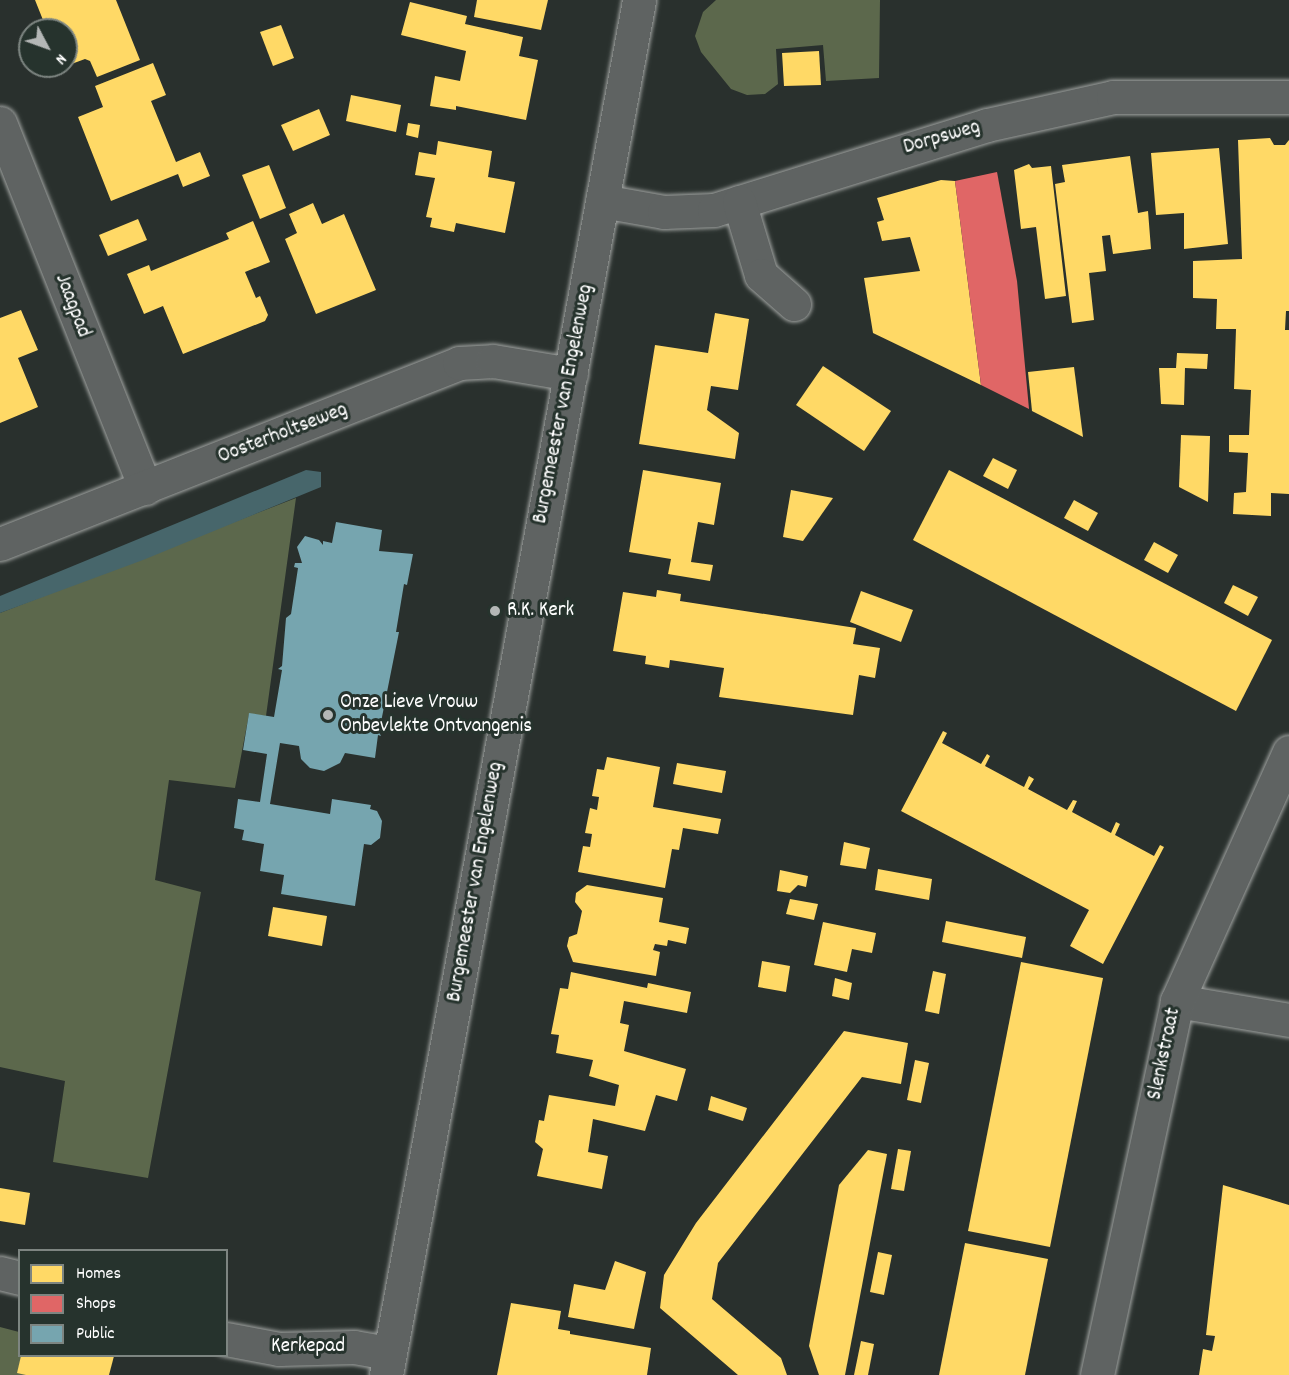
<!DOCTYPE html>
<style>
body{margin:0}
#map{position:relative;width:1289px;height:1375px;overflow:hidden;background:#29302d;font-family:Dekko,sans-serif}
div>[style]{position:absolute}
.green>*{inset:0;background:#5c684c}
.water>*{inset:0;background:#47666b}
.homes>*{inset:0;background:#ffd966}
.shops>*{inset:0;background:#e06666}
.public>*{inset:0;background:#76a5af}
.roads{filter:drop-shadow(0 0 2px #9fa2a0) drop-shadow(0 0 2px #9fa2a0)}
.minor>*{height:33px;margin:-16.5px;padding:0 16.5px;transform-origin:16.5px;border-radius:16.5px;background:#5f6362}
.dots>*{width:16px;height:16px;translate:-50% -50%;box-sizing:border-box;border:3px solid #26332d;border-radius:50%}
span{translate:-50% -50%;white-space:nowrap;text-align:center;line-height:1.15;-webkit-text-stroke:6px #26332d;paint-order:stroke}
.street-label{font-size:21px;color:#fff}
.poi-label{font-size:21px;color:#fff}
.left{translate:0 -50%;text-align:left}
.legend{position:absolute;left:18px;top:1249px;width:210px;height:108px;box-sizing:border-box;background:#26332d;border:2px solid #7d8581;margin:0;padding:8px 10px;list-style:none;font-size:18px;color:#fff}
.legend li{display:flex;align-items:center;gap:12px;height:30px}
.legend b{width:30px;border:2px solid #7d8581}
.north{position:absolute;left:18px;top:18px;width:60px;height:60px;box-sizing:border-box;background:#26332d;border:2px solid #7d8581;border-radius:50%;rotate:131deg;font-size:16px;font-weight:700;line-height:24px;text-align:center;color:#fff}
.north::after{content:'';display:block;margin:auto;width:21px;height:27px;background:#b4b7b6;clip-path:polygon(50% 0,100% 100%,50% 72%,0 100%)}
</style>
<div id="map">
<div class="green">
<i style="clip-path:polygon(716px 0,880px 0,879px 78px,826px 81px,823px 45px,776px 49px,778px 84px,765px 94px,747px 95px,731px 89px,701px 52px,695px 36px,703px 12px)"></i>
<i style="clip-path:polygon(296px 498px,266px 716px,249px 714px,235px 788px,169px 780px,155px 880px,201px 892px,148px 1178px,53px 1162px,65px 1081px,0 1067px,0 613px)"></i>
<i style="clip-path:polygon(0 1327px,19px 1332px,20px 1356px,35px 1356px,33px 1366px,42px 1375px,0 1375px)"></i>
</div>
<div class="water">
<i style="clip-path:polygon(306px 470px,321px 472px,321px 487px,143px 560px,0 613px,0 596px)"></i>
</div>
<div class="homes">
<i style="clip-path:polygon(35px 0,116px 0,140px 60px,97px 77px,90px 61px,85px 59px,66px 66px,66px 30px,47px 30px)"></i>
<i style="clip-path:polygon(477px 0,548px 0,541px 30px,474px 17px)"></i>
<i style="clip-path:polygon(410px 2px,467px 16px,465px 24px,523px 37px,519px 56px,538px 60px,526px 120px,456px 106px,456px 110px,430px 106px,435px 76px,460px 81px,466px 51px,401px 35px)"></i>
<i style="clip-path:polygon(281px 25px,294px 58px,273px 66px,260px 32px)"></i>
<i style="clip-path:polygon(819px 51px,821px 85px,784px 86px,782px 53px)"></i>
<i style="clip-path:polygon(153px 63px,166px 95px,151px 101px,176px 162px,200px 152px,210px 176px,183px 187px,178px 174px,111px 201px,78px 117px,103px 107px,95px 86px)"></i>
<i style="clip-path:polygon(351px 95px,401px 105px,396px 132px,346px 121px)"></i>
<i style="clip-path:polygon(319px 109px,330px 135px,293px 151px,281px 125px)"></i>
<i style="clip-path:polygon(408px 123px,420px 125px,418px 138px,406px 135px)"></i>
<i style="clip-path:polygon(1270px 138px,1274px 145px,1285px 145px,1289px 140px,1289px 311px,1286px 311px,1285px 330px,1289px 330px,1289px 494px,1271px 493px,1271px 516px,1233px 514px,1234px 493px,1246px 492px,1248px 453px,1229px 452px,1229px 435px,1249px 435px,1251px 390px,1234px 389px,1236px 329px,1216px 329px,1217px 299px,1193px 298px,1193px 261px,1242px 259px,1238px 140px)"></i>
<i style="clip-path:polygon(438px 141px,492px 151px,488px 177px,515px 182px,505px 233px,456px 223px,454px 232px,430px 227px,432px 218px,426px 217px,435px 178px,415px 175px,419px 152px,436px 155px)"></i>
<i style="clip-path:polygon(1219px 148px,1228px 244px,1184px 249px,1184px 213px,1156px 215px,1151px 153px)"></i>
<i style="clip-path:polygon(1130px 156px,1138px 213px,1148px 211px,1151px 249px,1113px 254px,1110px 235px,1102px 236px,1106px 271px,1089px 273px,1094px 320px,1072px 323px,1055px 184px,1065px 182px,1062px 165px)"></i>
<i style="clip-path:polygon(1029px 164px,1032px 168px,1051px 166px,1066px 296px,1045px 299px,1036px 227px,1021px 229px,1014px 170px)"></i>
<i style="clip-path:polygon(269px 165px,286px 208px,260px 219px,242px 175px)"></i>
<i style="clip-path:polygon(941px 180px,955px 181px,981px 385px,873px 333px,864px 278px,920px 271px,910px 237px,882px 241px,877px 222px,884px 220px,877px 198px)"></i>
<i style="clip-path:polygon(313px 203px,322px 224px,344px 214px,376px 290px,316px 314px,285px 239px,297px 233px,289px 214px)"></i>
<i style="clip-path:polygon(138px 219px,147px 240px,108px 256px,99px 235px)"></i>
<i style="clip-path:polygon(253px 221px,270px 262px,245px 272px,256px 298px,260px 296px,268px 315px,265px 321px,183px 354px,163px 306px,144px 314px,127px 274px,149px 265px,151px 271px,229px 239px,226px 233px)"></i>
<i style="clip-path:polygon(21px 310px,38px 350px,18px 358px,38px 407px,0 423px,0 318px)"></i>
<i style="clip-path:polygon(715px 313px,749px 319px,738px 390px,711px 386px,707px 410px,739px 433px,735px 459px,639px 444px,655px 345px,708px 353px)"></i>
<i style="clip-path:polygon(1177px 353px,1208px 354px,1207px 369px,1185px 368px,1184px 405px,1161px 404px,1159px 368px,1176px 368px)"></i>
<i style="clip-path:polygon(823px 366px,891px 411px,864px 451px,796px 405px)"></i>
<i style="clip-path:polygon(1074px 367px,1083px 437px,1032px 411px,1028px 372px)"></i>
<i style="clip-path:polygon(1181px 435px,1210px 436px,1208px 502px,1179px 487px)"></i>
<i style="clip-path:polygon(993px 458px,1017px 470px,1008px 489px,983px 476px)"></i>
<i style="clip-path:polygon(643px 470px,721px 483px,714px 525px,698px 522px,691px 562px,713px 565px,710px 581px,668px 574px,671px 559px,629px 552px)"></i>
<i style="clip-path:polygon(949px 470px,1272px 640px,1236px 711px,913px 540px)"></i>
<i style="clip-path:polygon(791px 490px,833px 498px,803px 541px,783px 537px)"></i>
<i style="clip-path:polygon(1074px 500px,1098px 513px,1088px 531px,1064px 518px)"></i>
<i style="clip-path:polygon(1154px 542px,1178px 555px,1168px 573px,1144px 560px)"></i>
<i style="clip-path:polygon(1233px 585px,1258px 597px,1248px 616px,1224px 603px)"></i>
<i style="clip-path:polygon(657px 590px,681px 594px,680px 601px,856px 628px,853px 644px,880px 648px,875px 678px,859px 675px,853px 715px,719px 697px,724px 668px,670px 660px,669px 668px,645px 664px,646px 656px,613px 651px,623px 592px,656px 597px)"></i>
<i style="clip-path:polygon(861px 591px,913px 610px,901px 642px,850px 622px)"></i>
<i style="clip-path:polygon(943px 731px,947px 733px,942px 743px,981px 764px,987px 754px,990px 756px,985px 766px,1024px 787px,1029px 776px,1034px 779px,1028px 789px,1067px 810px,1073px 800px,1077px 801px,1072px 812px,1111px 833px,1116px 822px,1120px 824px,1115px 835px,1154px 856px,1160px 845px,1164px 847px,1103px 964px,1070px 946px,1089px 910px,901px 811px)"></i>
<i style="clip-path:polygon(607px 757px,660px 767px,653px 807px,721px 819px,718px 834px,683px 828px,679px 850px,672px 849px,665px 888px,578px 872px,583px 846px,590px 847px,592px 834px,585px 833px,590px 808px,597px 810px,599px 797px,592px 796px,597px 769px,604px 770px)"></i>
<i style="clip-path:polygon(677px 763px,726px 771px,722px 793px,673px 784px)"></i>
<i style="clip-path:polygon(844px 842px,870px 848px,866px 869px,840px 865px)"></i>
<i style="clip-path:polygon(878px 869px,932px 879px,929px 900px,875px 890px)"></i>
<i style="clip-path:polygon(780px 870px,808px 876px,806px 887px,798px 885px,790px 893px,777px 891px)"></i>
<i style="clip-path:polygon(587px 885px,663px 898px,659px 922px,689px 928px,686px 944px,668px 940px,667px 946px,655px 944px,653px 950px,660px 952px,656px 976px,573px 962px,567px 946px,569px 937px,577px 934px,582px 911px,575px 902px,576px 893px)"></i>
<i style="clip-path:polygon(790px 899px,818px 904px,814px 920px,786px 914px)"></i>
<i style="clip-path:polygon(273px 907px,327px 916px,322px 946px,268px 936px)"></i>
<i style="clip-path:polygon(946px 921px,1026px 937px,1022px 958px,942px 942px)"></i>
<i style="clip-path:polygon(823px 922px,876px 933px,872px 953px,852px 949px,847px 972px,814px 965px)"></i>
<i style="clip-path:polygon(762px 961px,790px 966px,786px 992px,758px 987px)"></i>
<i style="clip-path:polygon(1021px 962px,1103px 978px,1050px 1247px,968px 1231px)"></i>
<i style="clip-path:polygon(933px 971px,946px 974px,939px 1014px,925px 1011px)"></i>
<i style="clip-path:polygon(571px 972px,647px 988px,648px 983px,691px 992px,687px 1013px,624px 1001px,620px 1023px,629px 1025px,624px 1051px,686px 1069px,677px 1101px,656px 1095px,645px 1131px,593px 1119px,588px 1152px,608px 1156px,602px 1189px,537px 1176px,543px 1149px,535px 1142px,539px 1120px,544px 1121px,549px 1095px,615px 1106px,619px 1085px,589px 1076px,593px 1060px,556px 1053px,559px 1035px,551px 1034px,560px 988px,568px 989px)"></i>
<i style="clip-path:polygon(835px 978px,852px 983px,849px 1000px,832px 996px)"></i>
<i style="clip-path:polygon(844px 1031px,908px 1043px,901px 1084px,862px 1077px,718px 1263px,712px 1299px,781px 1358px,787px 1375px,738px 1375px,660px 1308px,664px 1275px,696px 1223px)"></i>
<i style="clip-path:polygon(915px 1060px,929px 1063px,921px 1103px,907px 1100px)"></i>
<i style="clip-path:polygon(711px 1096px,747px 1108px,743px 1121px,708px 1110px)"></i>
<i style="clip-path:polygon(898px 1149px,911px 1151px,904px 1191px,891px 1189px)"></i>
<i style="clip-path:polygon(868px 1150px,887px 1154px,845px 1375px,819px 1375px,809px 1346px,839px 1185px)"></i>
<i style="clip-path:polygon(1223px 1185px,1289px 1205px,1289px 1375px,1199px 1375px,1203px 1349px,1212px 1351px,1215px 1336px,1206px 1335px)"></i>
<i style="clip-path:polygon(0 1188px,30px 1193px,25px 1225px,0 1221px)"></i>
<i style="clip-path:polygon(965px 1243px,1048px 1259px,1025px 1375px,939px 1375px)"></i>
<i style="clip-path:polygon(878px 1252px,892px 1255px,884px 1295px,870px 1292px)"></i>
<i style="clip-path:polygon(615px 1261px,646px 1272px,634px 1329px,568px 1317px,574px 1284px,605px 1290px)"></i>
<i style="clip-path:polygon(511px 1303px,561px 1311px,558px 1329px,570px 1331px,570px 1334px,651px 1348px,647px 1375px,497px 1375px)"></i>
<i style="clip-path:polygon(861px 1341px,874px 1344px,868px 1375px,854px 1375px)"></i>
<i style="clip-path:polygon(21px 1356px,114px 1356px,109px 1375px,26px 1375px,17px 1373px)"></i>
</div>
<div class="shops">
<i style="clip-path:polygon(997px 172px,1017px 281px,1029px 409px,981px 385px,955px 181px)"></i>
</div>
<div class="public">
<i style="clip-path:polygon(336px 522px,382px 530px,379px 551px,413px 554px,407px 585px,404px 584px,396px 632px,399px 632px,379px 732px,381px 736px,378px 735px,375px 758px,345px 753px,340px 763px,324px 771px,310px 768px,301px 759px,299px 746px,280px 743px,270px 804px,330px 814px,332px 799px,371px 805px,370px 809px,377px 811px,382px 821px,380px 838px,371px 845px,364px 844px,355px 906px,281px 894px,284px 875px,260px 871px,264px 844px,242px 840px,244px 830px,234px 828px,238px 799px,260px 802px,267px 754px,243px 750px,249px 713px,274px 717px,282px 670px,278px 669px,282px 666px,286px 618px,291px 614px,298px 568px,294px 567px,295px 563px,302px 563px,297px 547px,305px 536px,319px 540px,323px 545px,323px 541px,332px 543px)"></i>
</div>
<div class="roads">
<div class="minor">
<i style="left:0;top:123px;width:393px;rotate:68.3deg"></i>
<i style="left:602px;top:201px;width:63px;rotate:10.1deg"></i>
<i style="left:664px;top:212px;width:50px;rotate:-2.3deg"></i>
<i style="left:714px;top:210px;width:286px;rotate:-17.3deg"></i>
<i style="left:987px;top:125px;width:129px;rotate:-12.5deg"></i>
<i style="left:1113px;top:97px;width:176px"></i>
<i style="left:739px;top:202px;width:76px;rotate:73.2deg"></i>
<i style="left:761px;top:275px;width:44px;rotate:41.3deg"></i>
<i style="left:0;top:544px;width:493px;rotate:-21.5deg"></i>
<i style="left:459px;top:363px;width:34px;rotate:-3deg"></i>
<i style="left:493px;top:361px;width:79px;rotate:9.5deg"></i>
<i style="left:1177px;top:1001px;width:114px;rotate:9.6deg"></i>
<i style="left:0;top:1273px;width:21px;rotate:14deg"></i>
<i style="left:226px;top:1339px;width:54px;rotate:10.7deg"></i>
<i style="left:279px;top:1349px;width:75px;rotate:-1.5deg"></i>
<i style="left:354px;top:1347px;width:36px;rotate:10deg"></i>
<i style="left:386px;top:1375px;width:1398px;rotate:-79.57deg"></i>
<i style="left:1097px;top:1375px;width:382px;rotate:-77.9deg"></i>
<i style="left:1177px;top:1001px;width:273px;rotate:-65.8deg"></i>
</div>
</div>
<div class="dots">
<i style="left:495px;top:611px;background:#b4b7b6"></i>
<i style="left:328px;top:715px;background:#b4b7b6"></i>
</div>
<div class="street-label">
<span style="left:942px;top:138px;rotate:-16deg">Dorpsweg</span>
<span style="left:72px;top:306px;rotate:69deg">Jaagpad</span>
<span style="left:564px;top:404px;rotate:-79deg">Burgemeester van Engelenweg</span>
<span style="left:283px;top:434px;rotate:-21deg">Oosterholtseweg</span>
<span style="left:476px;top:882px;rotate:-80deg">Burgemeester van Engelenweg</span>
<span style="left:1165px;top:1054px;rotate:-78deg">Slenkstraat</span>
<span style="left:308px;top:1347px">Kerkepad</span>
</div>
<div class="poi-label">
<span class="left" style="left:507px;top:611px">R.K. Kerk</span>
<span class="left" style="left:340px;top:715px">Onze Lieve Vrouw<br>Onbevlekte Ontvangenis</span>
</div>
<ul class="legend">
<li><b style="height:16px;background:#ffd966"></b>Homes</li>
<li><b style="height:16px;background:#e06666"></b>Shops</li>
<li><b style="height:16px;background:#76a5af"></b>Public</li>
</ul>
<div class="north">N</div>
</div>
